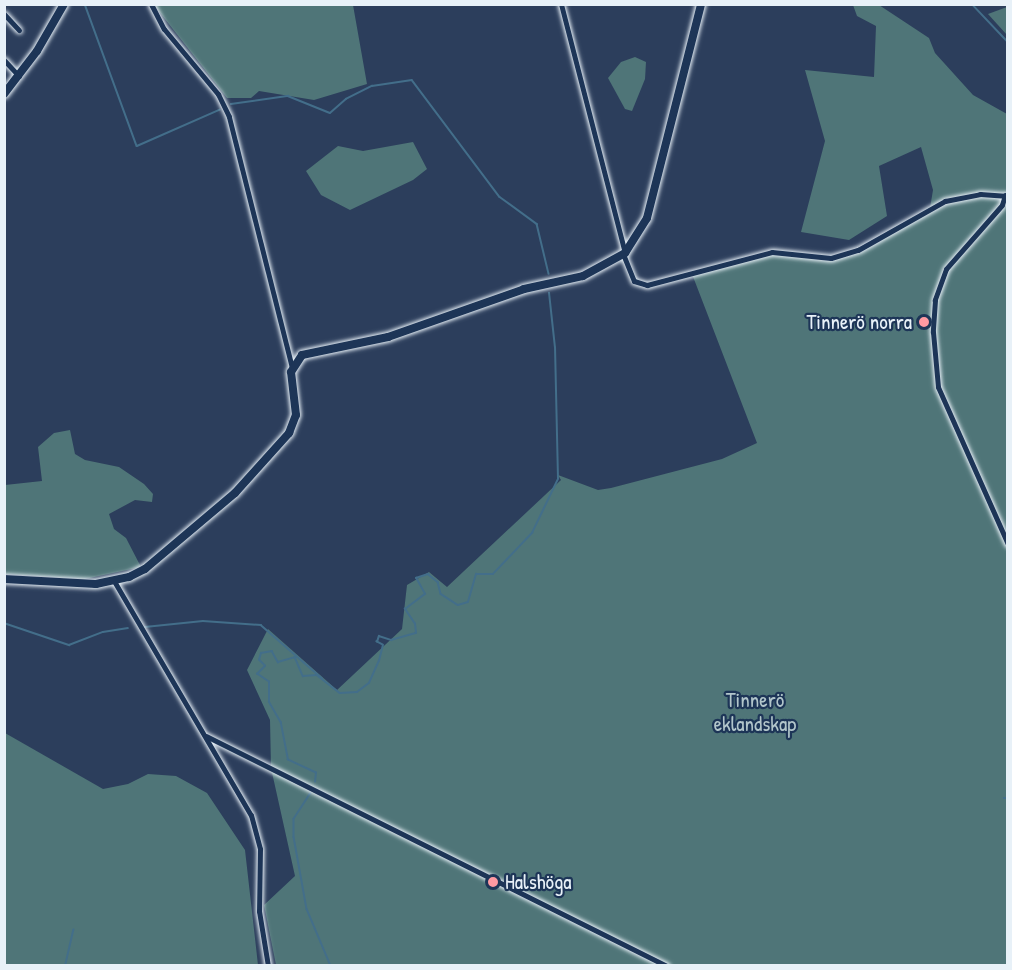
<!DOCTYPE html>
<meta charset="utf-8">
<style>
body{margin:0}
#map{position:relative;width:1012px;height:970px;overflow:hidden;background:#2c3e5c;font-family:"Patrick Hand",sans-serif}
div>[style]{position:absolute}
.green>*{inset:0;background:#4f7578}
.stream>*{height:1.5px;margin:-0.75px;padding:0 0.75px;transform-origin:0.75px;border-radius:0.75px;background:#436e8a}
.roads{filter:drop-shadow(0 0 2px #e8f1f8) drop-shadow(0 0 2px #e8f1f8)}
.street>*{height:5px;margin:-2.5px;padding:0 2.5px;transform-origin:2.5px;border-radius:2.5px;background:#1d3557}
.secondary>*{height:8px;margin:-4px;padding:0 4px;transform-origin:4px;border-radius:4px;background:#1d3557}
.dots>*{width:16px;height:16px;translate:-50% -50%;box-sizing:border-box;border:3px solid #1d3557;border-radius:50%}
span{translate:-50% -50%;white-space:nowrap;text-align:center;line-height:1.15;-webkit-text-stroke:4.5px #1d3557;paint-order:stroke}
.poi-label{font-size:21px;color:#e8f1f8}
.right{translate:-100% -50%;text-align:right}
.left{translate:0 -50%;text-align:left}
.park-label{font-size:21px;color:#b2c6cb}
.frame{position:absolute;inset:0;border:6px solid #e8f1f8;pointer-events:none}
</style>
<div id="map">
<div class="green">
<i style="clip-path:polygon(154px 5px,353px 5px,367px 84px,314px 100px,259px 91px,251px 98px,227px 98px)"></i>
<i style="clip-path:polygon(853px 5px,879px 5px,929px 38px,935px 53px,973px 95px,1007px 114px,1007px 965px,276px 965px,264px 905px,295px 876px,271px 768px,270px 720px,247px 670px,268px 629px,337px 690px,402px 629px,407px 585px,429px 572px,447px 587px,561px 480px,558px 475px,598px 490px,611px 488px,722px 459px,757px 443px,692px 274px,768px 253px,815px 257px,848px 254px,930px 208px,933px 190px,921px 147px,879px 166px,887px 216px,849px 240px,801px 232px,825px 141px,805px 70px,874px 77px,876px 26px,857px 16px)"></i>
<i style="clip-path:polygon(1007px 7px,1008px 7px,1007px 35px,988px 14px)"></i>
<i style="clip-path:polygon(635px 57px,646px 62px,645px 79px,632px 111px,625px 109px,608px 78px,621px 62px)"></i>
<i style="clip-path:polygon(413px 142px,427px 169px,413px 180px,350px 210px,321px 195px,306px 171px,338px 146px,363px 151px)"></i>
<i style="clip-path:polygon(70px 430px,75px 454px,85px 460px,119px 467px,144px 484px,153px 494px,152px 502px,135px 500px,109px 514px,114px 529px,126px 538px,141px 567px,85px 579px,5px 574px,5px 485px,42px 481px,38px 447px,54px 433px)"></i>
<i style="clip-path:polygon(5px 733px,103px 789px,128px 784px,148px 774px,176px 776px,207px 793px,245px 850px,258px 965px,5px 965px)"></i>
</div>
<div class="stream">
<i style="left:85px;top:4px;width:151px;rotate:69.9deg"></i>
<i style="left:137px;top:146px;width:90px;rotate:-23.7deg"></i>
<i style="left:972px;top:4px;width:52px;rotate:46.5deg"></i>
<i style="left:231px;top:104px;width:58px;rotate:-8deg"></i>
<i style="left:288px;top:96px;width:45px;rotate:22deg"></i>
<i style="left:330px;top:113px;width:21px;rotate:-41deg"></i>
<i style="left:346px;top:99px;width:29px;rotate:-27deg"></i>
<i style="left:372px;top:86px;width:40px;rotate:-8.5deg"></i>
<i style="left:412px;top:80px;width:146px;rotate:53.1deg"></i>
<i style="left:500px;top:197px;width:46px;rotate:36.1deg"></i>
<i style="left:537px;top:224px;width:51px;rotate:76.5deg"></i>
<i style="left:4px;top:623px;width:69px;rotate:18.7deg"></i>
<i style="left:69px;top:645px;width:36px;rotate:-21deg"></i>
<i style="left:103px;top:632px;width:25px;rotate:-9deg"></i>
<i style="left:145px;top:627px;width:58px;rotate:-5.9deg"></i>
<i style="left:203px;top:621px;width:58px;rotate:3.9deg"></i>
<i style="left:261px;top:625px;width:81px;rotate:41deg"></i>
<i style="left:315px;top:782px;width:9px;rotate:-84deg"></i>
<i style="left:316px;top:773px;width:31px;rotate:-155deg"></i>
<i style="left:288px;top:760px;width:38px;rotate:-101deg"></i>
<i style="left:281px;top:723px;width:24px;rotate:-120deg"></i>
<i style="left:269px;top:702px;width:20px;rotate:-90deg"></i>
<i style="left:269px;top:682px;width:14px;rotate:-146deg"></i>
<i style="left:257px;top:674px;width:11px;rotate:-45deg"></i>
<i style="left:265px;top:666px;width:8px;rotate:-135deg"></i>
<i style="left:259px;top:660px;width:7px;rotate:-74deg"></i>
<i style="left:261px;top:653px;width:11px;rotate:-10deg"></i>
<i style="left:272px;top:651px;width:13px;rotate:61deg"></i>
<i style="left:278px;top:662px;width:18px;rotate:-16deg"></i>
<i style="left:295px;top:657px;width:21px;rotate:67deg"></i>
<i style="left:303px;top:676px;width:14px;rotate:-4deg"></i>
<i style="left:317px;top:675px;width:29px;rotate:38deg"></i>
<i style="left:340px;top:693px;width:17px;rotate:-3deg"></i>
<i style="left:357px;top:692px;width:15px;rotate:-37deg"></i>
<i style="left:369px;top:683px;width:24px;rotate:-66deg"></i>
<i style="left:379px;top:661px;width:16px;rotate:-76deg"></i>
<i style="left:383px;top:645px;width:7px;rotate:-153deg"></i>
<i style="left:377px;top:642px;width:6px;rotate:-72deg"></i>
<i style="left:379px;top:636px;width:13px;rotate:18deg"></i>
<i style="left:391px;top:640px;width:26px;rotate:-16deg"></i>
<i style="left:416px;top:633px;width:9px;rotate:-96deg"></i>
<i style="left:415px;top:624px;width:18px;rotate:-124deg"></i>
<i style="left:405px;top:609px;width:25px;rotate:-37deg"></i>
<i style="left:425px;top:594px;width:18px;rotate:-119deg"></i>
<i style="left:416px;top:578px;width:13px;rotate:-18deg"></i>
<i style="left:428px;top:574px;width:13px;rotate:39deg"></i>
<i style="left:438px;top:582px;width:12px;rotate:76deg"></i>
<i style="left:441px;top:594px;width:20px;rotate:33deg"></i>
<i style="left:458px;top:605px;width:10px;rotate:-17deg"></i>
<i style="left:468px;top:602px;width:29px;rotate:-74deg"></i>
<i style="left:476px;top:574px;width:17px"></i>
<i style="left:493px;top:574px;width:57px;rotate:-46.4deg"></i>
<i style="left:532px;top:533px;width:60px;rotate:-64.3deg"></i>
<i style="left:558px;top:479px;width:131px;rotate:-91.3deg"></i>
<i style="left:555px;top:348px;width:55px;rotate:-96.2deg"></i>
<i style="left:311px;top:793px;width:31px;rotate:123deg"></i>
<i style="left:294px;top:819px;width:18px;rotate:90deg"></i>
<i style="left:294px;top:837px;width:73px;rotate:79.8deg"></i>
<i style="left:307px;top:909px;width:62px;rotate:67.2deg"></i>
<i style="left:1004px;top:798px;width:4px"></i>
<i style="left:65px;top:966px;width:37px;rotate:-77deg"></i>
</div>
<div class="roads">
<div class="street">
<i style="left:151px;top:4px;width:28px;rotate:63deg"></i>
<i style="left:164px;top:29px;width:85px;rotate:50.3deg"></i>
<i style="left:218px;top:94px;width:25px;rotate:64deg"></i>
<i style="left:229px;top:117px;width:258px;rotate:75.9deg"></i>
<i style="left:561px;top:4px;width:257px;rotate:75.6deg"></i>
<i style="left:4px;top:14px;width:22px;rotate:47deg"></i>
<i style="left:4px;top:60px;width:22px;rotate:47deg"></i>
<i style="left:1005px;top:195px;width:10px;rotate:107deg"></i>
<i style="left:1002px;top:205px;width:85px;rotate:131.2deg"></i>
<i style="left:946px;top:269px;width:33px;rotate:110deg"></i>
<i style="left:935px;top:300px;width:32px;rotate:94deg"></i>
<i style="left:933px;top:332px;width:55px;rotate:84.8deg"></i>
<i style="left:938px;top:387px;width:172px;rotate:66deg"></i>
<i style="left:623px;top:254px;width:29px;rotate:68deg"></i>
<i style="left:634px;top:281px;width:14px;rotate:17deg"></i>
<i style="left:647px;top:285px;width:129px;rotate:-14.8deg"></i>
<i style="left:772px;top:252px;width:59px;rotate:5.8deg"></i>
<i style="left:831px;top:258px;width:28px;rotate:-17deg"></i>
<i style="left:858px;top:250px;width:100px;rotate:-29.4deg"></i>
<i style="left:945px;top:201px;width:36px;rotate:-11deg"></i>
<i style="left:980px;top:194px;width:28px;rotate:4deg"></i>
<i style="left:114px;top:581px;width:271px;rotate:59.7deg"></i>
<i style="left:251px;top:815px;width:35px;rotate:75deg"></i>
<i style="left:260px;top:849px;width:62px;rotate:90.9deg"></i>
<i style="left:259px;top:911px;width:56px;rotate:80.7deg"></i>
<i style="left:206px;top:736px;width:515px;rotate:26.52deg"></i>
</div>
<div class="secondary">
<i style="left:4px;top:94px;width:54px;rotate:-52.5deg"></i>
<i style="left:37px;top:51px;width:54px;rotate:-60.1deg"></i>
<i style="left:4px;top:579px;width:92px;rotate:3.1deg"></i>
<i style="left:96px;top:584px;width:34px;rotate:-12deg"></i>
<i style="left:129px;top:577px;width:18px;rotate:-27deg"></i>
<i style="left:145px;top:569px;width:118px;rotate:-40.2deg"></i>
<i style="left:235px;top:493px;width:81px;rotate:-48deg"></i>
<i style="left:289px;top:433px;width:19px;rotate:-69deg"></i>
<i style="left:296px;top:415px;width:43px;rotate:-96.6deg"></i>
<i style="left:291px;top:372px;width:20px;rotate:-57deg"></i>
<i style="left:302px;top:355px;width:88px;rotate:-11.8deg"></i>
<i style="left:388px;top:337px;width:144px;rotate:-19.4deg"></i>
<i style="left:524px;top:289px;width:60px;rotate:-12.4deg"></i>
<i style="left:583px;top:276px;width:48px;rotate:-28.7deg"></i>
<i style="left:625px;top:253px;width:41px;rotate:-57.8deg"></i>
<i style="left:647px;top:218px;width:221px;rotate:-75.8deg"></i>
</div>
</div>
<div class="dots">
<i style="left:924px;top:322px;background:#ff9aa2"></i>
<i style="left:493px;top:882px;background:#ff9aa2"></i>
</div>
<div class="poi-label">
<span class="right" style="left:912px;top:322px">Tinnerö norra</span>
<span class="left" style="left:505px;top:882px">Halshöga</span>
</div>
<div class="park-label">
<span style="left:755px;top:712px">Tinnerö<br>eklandskap</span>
</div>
<div class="frame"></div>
</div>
